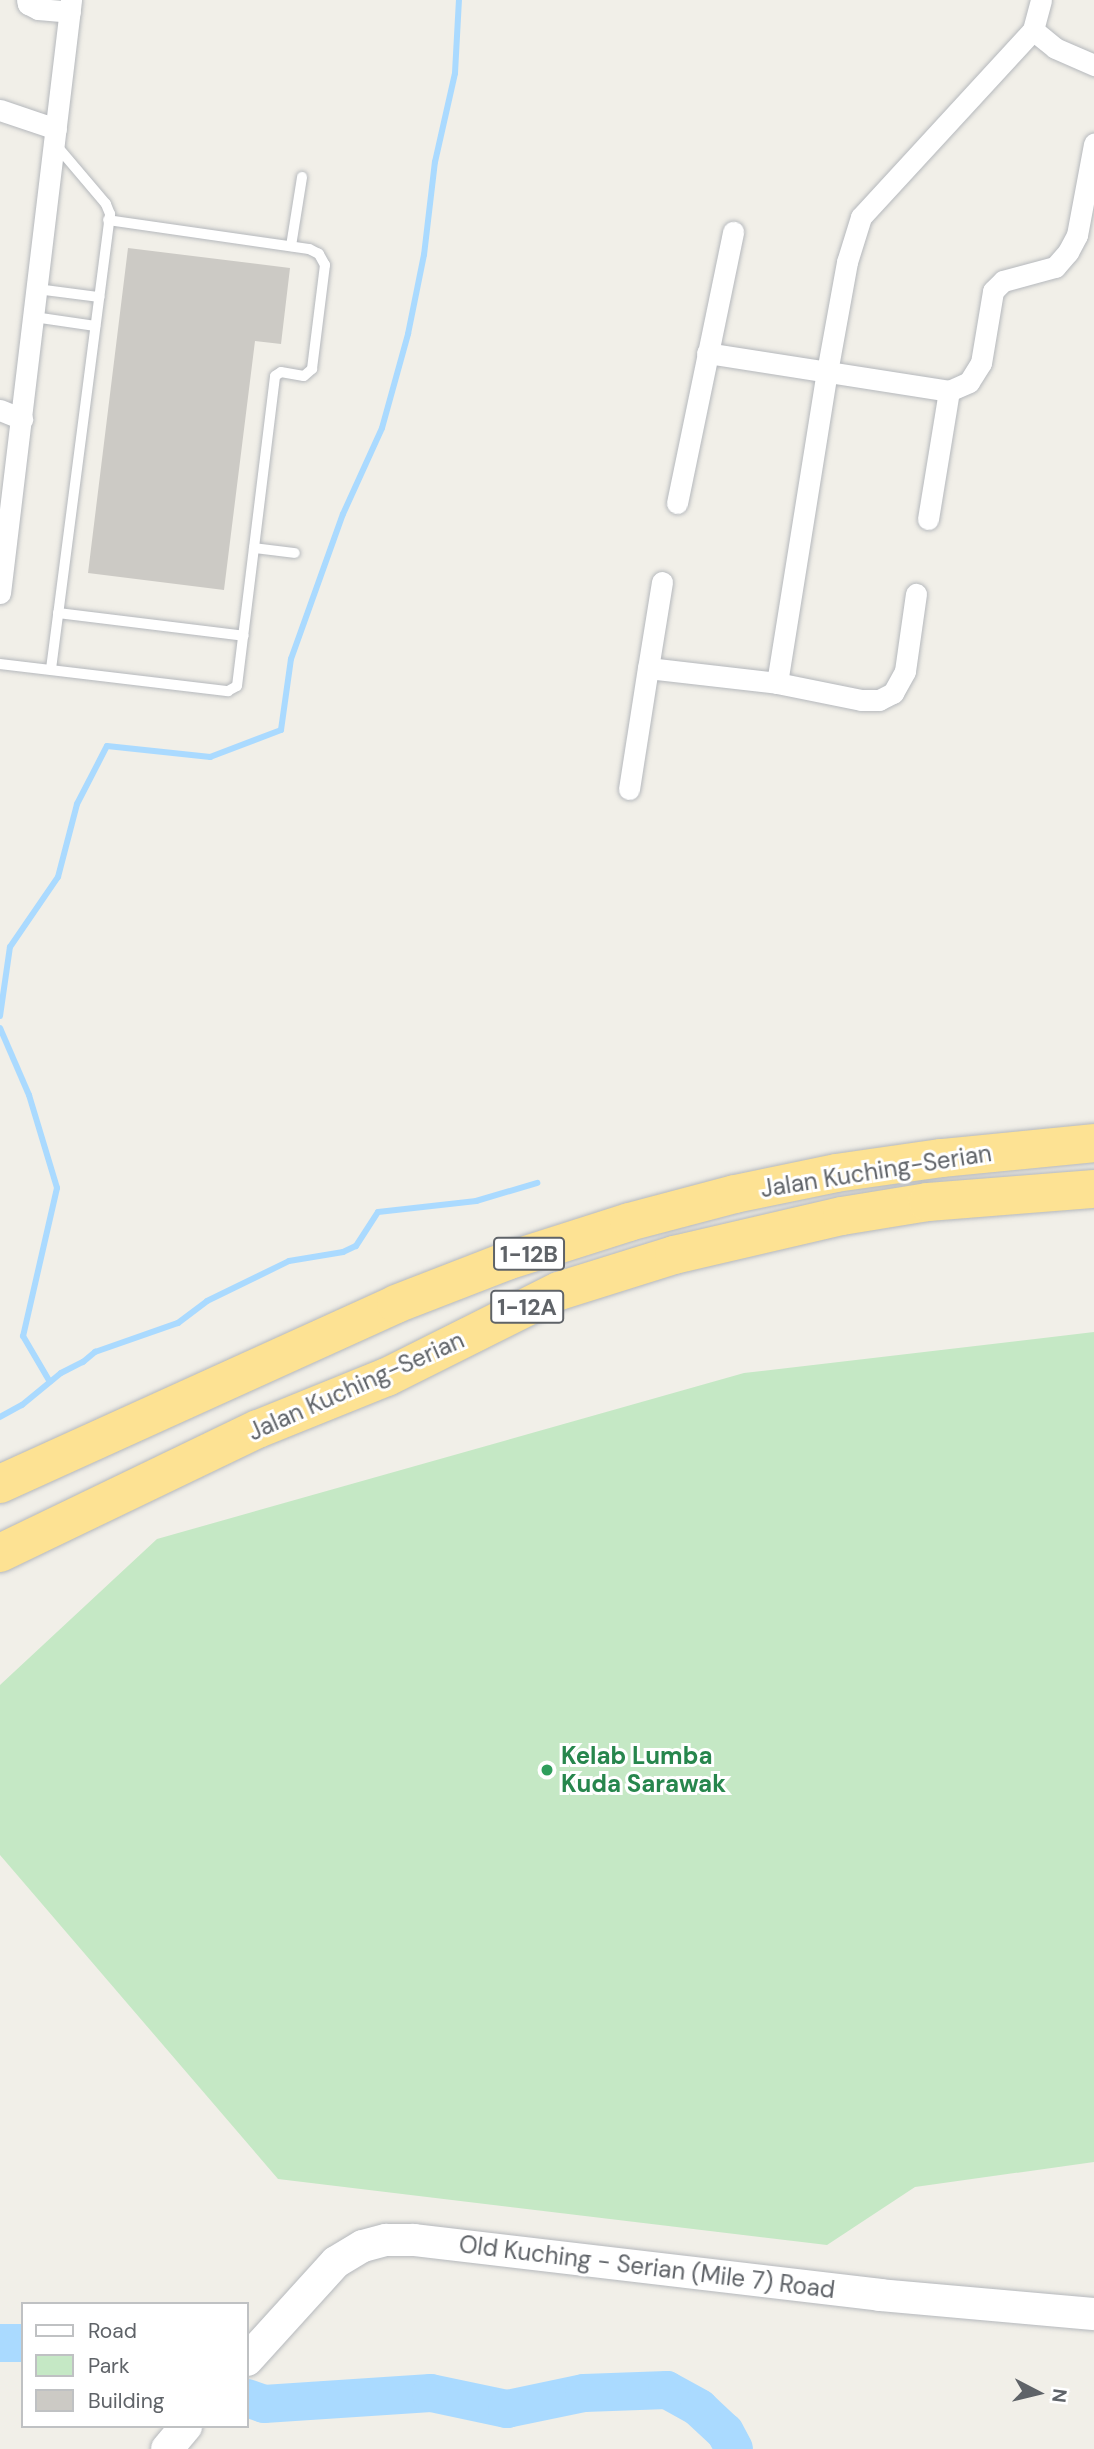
<!DOCTYPE html>
<style>
body{margin:0}
#map{position:relative;width:1094px;height:2449px;overflow:hidden;background:#f1efe8;font-family:"DM Sans",sans-serif}
div>[style]{position:absolute}
.green>*{inset:0;background:#c5e8c5}
.stream>*{height:6px;margin:-3px;padding:0 3px;transform-origin:3px;border-radius:3px;background:#aadaff}
.river>*{height:38px;margin:-19px;padding:0 19px;transform-origin:19px;border-radius:19px;background:#aadaff}
.building>*{inset:0;background:#cccac5}
.roads{filter:drop-shadow(0 0 2px #b5b8bc) drop-shadow(0 0 2px #b5b8bc)}
.lane>*{height:10px;margin:-5px;padding:0 5px;transform-origin:5px;border-radius:5px;background:#fff}
.street>*{height:21px;margin:-10.5px;padding:0 10.5px;transform-origin:10.5px;border-radius:10.5px;background:#fff}
.secondary>*{height:32px;margin:-16px;padding:0 16px;transform-origin:16px;border-radius:16px;background:#fff}
.highway>*{height:38px;margin:-19px;padding:0 19px;transform-origin:19px;border-radius:19px;background:#fde293}
.dots>*{width:19px;height:19px;translate:-50% -50%;box-sizing:border-box;border:4px solid #fff;border-radius:50%}
span{translate:-50% -50%;white-space:nowrap;text-align:center;line-height:1.15;-webkit-text-stroke:6px #fff;paint-order:stroke}
.shield-label span{padding:2px 5px;background:#fff;border:2px solid;border-radius:5px;-webkit-text-stroke-width:0}
.shield-label{font-size:23px;color:#5f6368;font-weight:700}
.street-label{font-size:24px;color:#5f6368}
.leisure-label{font-size:24px;color:#27864d;font-weight:700}
.left{translate:0 -50%;text-align:left}
.legend{position:absolute;left:21px;top:2302px;width:228px;height:126px;box-sizing:border-box;background:#fff;border:2px solid #bfc1c3;margin:0;padding:9px 12px;list-style:none;font-size:21px;color:#5f6368}
.legend li{display:flex;align-items:center;gap:14px;height:35px}
.legend b{width:35px;border:2px solid #bfc1c3}
.north{position:absolute;left:1003px;top:2358px;width:70px;height:70px;-webkit-text-stroke:5px #fff;paint-order:stroke;rotate:97deg;font-size:19px;font-weight:700;line-height:28px;text-align:center;color:#5f6368}
.north::after{content:'';display:block;margin:auto;width:24px;height:32px;background:#5f6368;clip-path:polygon(50% 0,100% 100%,50% 72%,0 100%)}
</style>
<div id="map">
<div class="green">
<i style="clip-path:polygon(1094px 1332px,1094px 2162px,915px 2187px,827px 2245px,278px 2179px,0 1855px,0 1685px,157px 1539px,744px 1373px)"></i>
</div>
<div class="stream">
<i style="left:0;top:1016px;width:70px;rotate:-81.8deg"></i>
<i style="left:10px;top:947px;width:85px;rotate:-55.6deg"></i>
<i style="left:58px;top:877px;width:75px;rotate:-75.4deg"></i>
<i style="left:77px;top:804px;width:65px;rotate:-62.7deg"></i>
<i style="left:107px;top:746px;width:104px;rotate:6.1deg"></i>
<i style="left:210px;top:757px;width:76px;rotate:-20.8deg"></i>
<i style="left:281px;top:730px;width:72px;rotate:-82deg"></i>
<i style="left:291px;top:659px;width:154px;rotate:-70.3deg"></i>
<i style="left:343px;top:514px;width:94px;rotate:-65.6deg"></i>
<i style="left:382px;top:428px;width:98px;rotate:-74.5deg"></i>
<i style="left:408px;top:334px;width:81px;rotate:-78.6deg"></i>
<i style="left:424px;top:255px;width:94px;rotate:-83.3deg"></i>
<i style="left:435px;top:162px;width:91px;rotate:-77.3deg"></i>
<i style="left:455px;top:73px;width:73px;rotate:-86.9deg"></i>
<i style="left:0;top:1028px;width:73px;rotate:66.6deg"></i>
<i style="left:29px;top:1095px;width:97px;rotate:73.2deg"></i>
<i style="left:57px;top:1188px;width:152px;rotate:102.9deg"></i>
<i style="left:23px;top:1336px;width:53px;rotate:59.6deg"></i>
<i style="left:0;top:1417px;width:25px;rotate:-29deg"></i>
<i style="left:22px;top:1405px;width:50px;rotate:-39.4deg"></i>
<i style="left:61px;top:1373px;width:25px;rotate:-27deg"></i>
<i style="left:83px;top:1362px;width:16px;rotate:-40deg"></i>
<i style="left:95px;top:1352px;width:88px;rotate:-19.3deg"></i>
<i style="left:178px;top:1323px;width:36px;rotate:-37deg"></i>
<i style="left:207px;top:1301px;width:91px;rotate:-26deg"></i>
<i style="left:289px;top:1261px;width:55px;rotate:-9.5deg"></i>
<i style="left:343px;top:1252px;width:14px;rotate:-25deg"></i>
<i style="left:356px;top:1246px;width:40px;rotate:-57.1deg"></i>
<i style="left:378px;top:1212px;width:99px;rotate:-6.4deg"></i>
<i style="left:476px;top:1201px;width:64px;rotate:-16.4deg"></i>
</div>
<div class="river">
<i style="left:0;top:2343px;width:23px"></i>
<i style="left:247px;top:2398px;width:18px;rotate:19deg"></i>
<i style="left:264px;top:2404px;width:167px;rotate:-3.8deg"></i>
<i style="left:431px;top:2393px;width:78px;rotate:11.9deg"></i>
<i style="left:507px;top:2409px;width:79px;rotate:-11.7deg"></i>
<i style="left:584px;top:2393px;width:83px;rotate:-2.1deg"></i>
<i style="left:667px;top:2390px;width:37px;rotate:29deg"></i>
<i style="left:699px;top:2408px;width:35px;rotate:43deg"></i>
<i style="left:725px;top:2432px;width:19px;rotate:62deg"></i>
</div>
<div class="building">
<i style="clip-path:polygon(128px 248px,290px 268px,281px 344px,255px 341px,224px 590px,88px 573px)"></i>
</div>
<div class="roads">
<div class="lane">
<i style="left:291px;top:246px;width:70px;rotate:-80.9deg"></i>
<i style="left:37px;top:289px;width:63px;rotate:7.4deg"></i>
<i style="left:34px;top:317px;width:62px;rotate:8.4deg"></i>
<i style="left:254px;top:548px;width:41px;rotate:7deg"></i>
<i style="left:58px;top:613px;width:187px;rotate:7deg"></i>
<i style="left:0;top:664px;width:230px;rotate:6.8deg"></i>
<i style="left:228px;top:691px;width:10px;rotate:-29deg"></i>
<i style="left:237px;top:686px;width:312px;rotate:-83deg"></i>
<i style="left:275px;top:376px;width:7px;rotate:-34deg"></i>
<i style="left:281px;top:372px;width:23px;rotate:10deg"></i>
<i style="left:304px;top:376px;width:11px;rotate:-41deg"></i>
<i style="left:312px;top:369px;width:105px;rotate:-82.9deg"></i>
<i style="left:325px;top:265px;width:13px;rotate:-119deg"></i>
<i style="left:319px;top:254px;width:11px;rotate:-153deg"></i>
<i style="left:309px;top:249px;width:203px;rotate:-171.8deg"></i>
<i style="left:51px;top:669px;width:459px;rotate:-82.6deg"></i>
<i style="left:110px;top:214px;width:11px;rotate:-112deg"></i>
<i style="left:106px;top:204px;width:77px;rotate:-130.3deg"></i>
</div>
<div class="street">
<i style="left:27px;top:0;width:4px;rotate:76deg"></i>
<i style="left:28px;top:4px;width:11px;rotate:27deg"></i>
<i style="left:38px;top:9px;width:32px;rotate:5deg"></i>
<i style="left:1033px;top:30px;width:28px;rotate:39deg"></i>
<i style="left:1055px;top:48px;width:43px;rotate:23.6deg"></i>
<i style="left:0;top:110px;width:59px;rotate:18.7deg"></i>
<i style="left:707px;top:353px;width:245px;rotate:8.9deg"></i>
<i style="left:949px;top:391px;width:22px;rotate:-24deg"></i>
<i style="left:969px;top:382px;width:22px;rotate:-58deg"></i>
<i style="left:981px;top:363px;width:73px;rotate:-80.5deg"></i>
<i style="left:993px;top:291px;width:14px;rotate:-45deg"></i>
<i style="left:1003px;top:281px;width:54px;rotate:-15.1deg"></i>
<i style="left:1055px;top:267px;width:20px;rotate:-49deg"></i>
<i style="left:1068px;top:252px;width:19px;rotate:-62deg"></i>
<i style="left:1077px;top:235px;width:93px;rotate:-79.4deg"></i>
<i style="left:0;top:410px;width:24px;rotate:22deg"></i>
<i style="left:677px;top:503px;width:277px;rotate:-78.3deg"></i>
<i style="left:928px;top:519px;width:130px;rotate:-80.7deg"></i>
<i style="left:662px;top:582px;width:87px;rotate:99.2deg"></i>
<i style="left:648px;top:668px;width:130px;rotate:6.6deg"></i>
<i style="left:777px;top:683px;width:315px;rotate:-80.9deg"></i>
<i style="left:827px;top:372px;width:112px;rotate:-79.7deg"></i>
<i style="left:847px;top:262px;width:47px;rotate:-72.7deg"></i>
<i style="left:861px;top:217px;width:254px;rotate:-47.4deg"></i>
<i style="left:1033px;top:30px;width:31px;rotate:-75deg"></i>
<i style="left:0;top:593px;width:597px;rotate:-83.17deg"></i>
<i style="left:777px;top:683px;width:86px;rotate:11.4deg"></i>
<i style="left:861px;top:700px;width:18px"></i>
<i style="left:879px;top:700px;width:16px;rotate:-27deg"></i>
<i style="left:893px;top:693px;width:25px;rotate:-61deg"></i>
<i style="left:905px;top:671px;width:78px;rotate:-81.9deg"></i>
<i style="left:629px;top:789px;width:122px;rotate:-81.1deg"></i>
</div>
<div class="secondary">
<i style="left:247px;top:2360px;width:132px;rotate:-47.8deg"></i>
<i style="left:336px;top:2262px;width:31px;rotate:-31deg"></i>
<i style="left:363px;top:2246px;width:24px;rotate:-15deg"></i>
<i style="left:386px;top:2240px;width:28px"></i>
<i style="left:414px;top:2240px;width:469px;rotate:6.7deg"></i>
<i style="left:880px;top:2295px;width:215px;rotate:5.1deg"></i>
<i style="left:167px;top:2449px;width:30px;rotate:-50deg"></i>
</div>
<div class="highway">
<i style="left:0;top:1484px;width:435px;rotate:-24.4deg"></i>
<i style="left:396px;top:1304px;width:119px;rotate:-21.2deg"></i>
<i style="left:507px;top:1261px;width:128px;rotate:-17.7deg"></i>
<i style="left:629px;top:1222px;width:110px;rotate:-14.8deg"></i>
<i style="left:735px;top:1194px;width:103px;rotate:-11.7deg"></i>
<i style="left:836px;top:1173px;width:107px;rotate:-8.1deg"></i>
<i style="left:942px;top:1158px;width:153px;rotate:-5.6deg"></i>
<i style="left:0;top:1553px;width:286px;rotate:-25.7deg"></i>
<i style="left:258px;top:1429px;width:139px;rotate:-22deg"></i>
<i style="left:387px;top:1377px;width:192px;rotate:-26.6deg"></i>
<i style="left:559px;top:1291px;width:121px;rotate:-17.4deg"></i>
<i style="left:674px;top:1255px;width:172px;rotate:-13.1deg"></i>
<i style="left:842px;top:1216px;width:87px;rotate:-9.2deg"></i>
<i style="left:928px;top:1202px;width:167px;rotate:-4.5deg"></i>
</div>
</div>
<div class="dots">
<i style="left:547px;top:1770px;background:#2e9e5b"></i>
</div>
<div class="shield-label">
<span style="left:529px;top:1254px">1-12B</span>
<span style="left:527px;top:1307px">1-12A</span>
</div>
<div class="street-label">
<span style="left:876px;top:1171px;rotate:-9deg">Jalan Kuching-Serian</span>
<span style="left:356px;top:1386px;rotate:-24deg">Jalan Kuching-Serian</span>
<span style="left:647px;top:2267px;rotate:7deg">Old Kuching - Serian (Mile 7) Road</span>
</div>
<div class="leisure-label">
<span class="left" style="left:561px;top:1770px">Kelab Lumba<br>Kuda Sarawak</span>
</div>
<ul class="legend">
<li><b style="height:9px;background:#fff"></b>Road</li>
<li><b style="height:19px;background:#c5e8c5"></b>Park</li>
<li><b style="height:19px;background:#cccac5"></b>Building</li>
</ul>
<div class="north">N</div>
</div>
